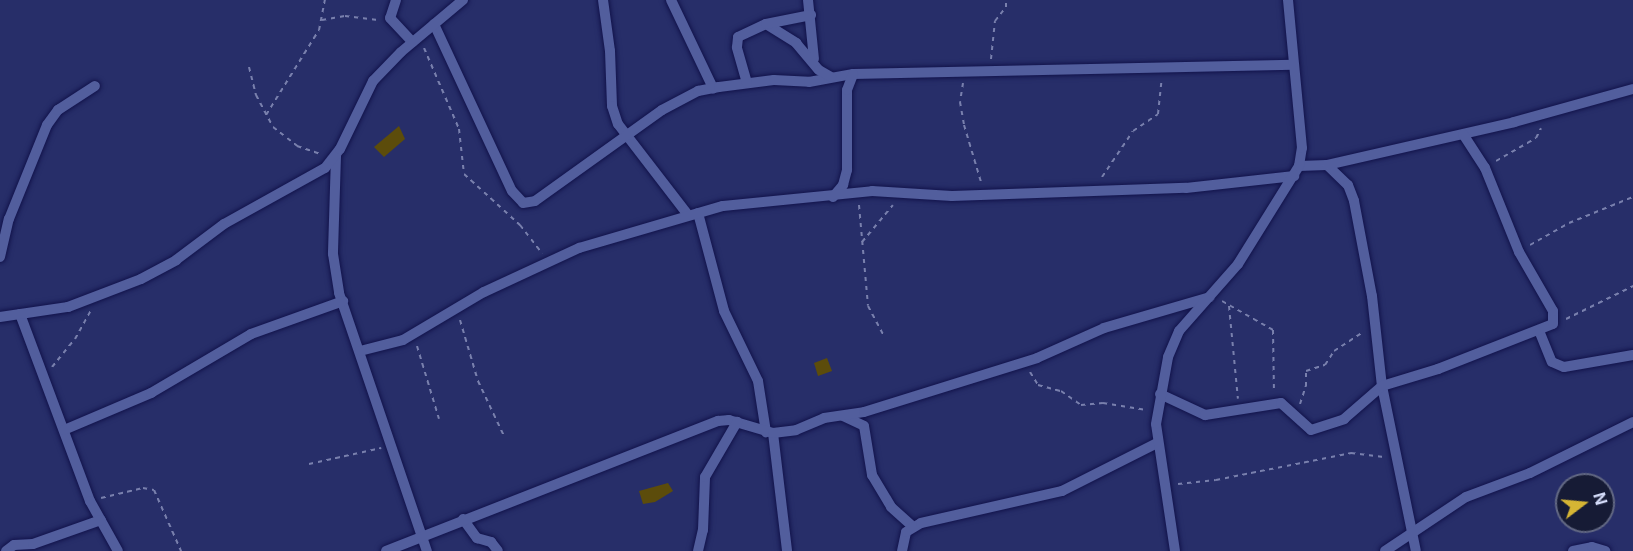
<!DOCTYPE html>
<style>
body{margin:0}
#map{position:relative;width:1633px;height:551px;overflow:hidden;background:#272e69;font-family:Inter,sans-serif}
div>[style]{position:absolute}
.building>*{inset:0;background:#5c4c0b}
.path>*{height:2px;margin-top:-1px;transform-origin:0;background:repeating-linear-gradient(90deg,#7980ad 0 4.5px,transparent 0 9px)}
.roads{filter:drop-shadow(0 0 2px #12134b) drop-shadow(0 0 2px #12134b)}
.street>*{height:10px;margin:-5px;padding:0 5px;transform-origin:5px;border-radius:5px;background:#525e9d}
span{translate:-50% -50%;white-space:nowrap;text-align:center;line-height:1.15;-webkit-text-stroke:4.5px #161b35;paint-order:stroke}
.north{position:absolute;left:1555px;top:473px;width:60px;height:60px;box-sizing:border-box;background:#161b35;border:2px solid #626883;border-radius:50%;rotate:74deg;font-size:16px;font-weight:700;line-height:24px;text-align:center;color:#d4dcf9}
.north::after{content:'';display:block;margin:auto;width:21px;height:27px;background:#d5b534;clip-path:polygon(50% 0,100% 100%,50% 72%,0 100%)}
</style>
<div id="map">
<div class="building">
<i style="clip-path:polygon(399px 126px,405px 139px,384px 157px,374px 147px)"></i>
<i style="clip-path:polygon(827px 358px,832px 371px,818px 376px,814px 363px)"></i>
<i style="clip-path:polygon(668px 483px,673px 491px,655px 502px,643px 504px,639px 491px)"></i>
</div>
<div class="path">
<i style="left:322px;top:20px;width:23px;rotate:-10deg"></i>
<i style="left:345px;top:16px;width:33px;rotate:7deg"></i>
<i style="left:424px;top:48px;width:88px;rotate:66.6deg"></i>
<i style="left:459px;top:129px;width:45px;rotate:83.7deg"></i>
<i style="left:464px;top:174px;width:76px;rotate:42.3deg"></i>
<i style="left:520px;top:225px;width:36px;rotate:52deg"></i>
<i style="left:991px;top:59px;width:38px;rotate:-84deg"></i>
<i style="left:995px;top:21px;width:18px;rotate:-52deg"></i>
<i style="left:1006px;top:7px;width:7px;rotate:-90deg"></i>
<i style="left:249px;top:67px;width:29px;rotate:76deg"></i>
<i style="left:256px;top:95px;width:36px;rotate:62deg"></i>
<i style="left:273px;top:127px;width:31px;rotate:38deg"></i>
<i style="left:297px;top:146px;width:24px;rotate:19deg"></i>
<i style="left:963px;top:83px;width:19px;rotate:99deg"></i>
<i style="left:960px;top:102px;width:23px;rotate:80deg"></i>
<i style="left:964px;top:125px;width:59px;rotate:73.4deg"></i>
<i style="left:266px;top:115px;width:100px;rotate:-58.1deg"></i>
<i style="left:319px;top:30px;width:31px;rotate:-79deg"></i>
<i style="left:1496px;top:161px;width:46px;rotate:-29.9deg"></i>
<i style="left:1536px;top:138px;width:11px;rotate:-63deg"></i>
<i style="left:1102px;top:177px;width:55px;rotate:-56deg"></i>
<i style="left:1133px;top:131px;width:30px;rotate:-34deg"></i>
<i style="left:1158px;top:114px;width:36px;rotate:-84deg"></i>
<i style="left:859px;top:205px;width:101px;rotate:84.9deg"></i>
<i style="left:868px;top:306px;width:32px;rotate:62deg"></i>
<i style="left:862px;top:242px;width:48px;rotate:-50deg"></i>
<i style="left:1530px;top:245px;width:45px;rotate:-29.4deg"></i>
<i style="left:1569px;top:223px;width:69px;rotate:-22.1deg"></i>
<i style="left:1222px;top:301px;width:59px;rotate:29.6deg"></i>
<i style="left:1273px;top:330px;width:63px;rotate:89.1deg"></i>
<i style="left:1229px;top:306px;width:93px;rotate:84.5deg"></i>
<i style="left:1566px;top:319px;width:75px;rotate:-26.2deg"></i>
<i style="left:460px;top:320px;width:64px;rotate:73.6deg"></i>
<i style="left:478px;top:381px;width:61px;rotate:64.7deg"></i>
<i style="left:417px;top:346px;width:76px;rotate:73.2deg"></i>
<i style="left:52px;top:367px;width:36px;rotate:-51deg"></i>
<i style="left:75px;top:339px;width:33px;rotate:-61deg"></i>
<i style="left:1030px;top:372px;width:15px;rotate:58deg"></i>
<i style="left:1038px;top:385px;width:24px;rotate:15deg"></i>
<i style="left:1061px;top:391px;width:24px;rotate:35deg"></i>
<i style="left:1081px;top:405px;width:22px;rotate:-5deg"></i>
<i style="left:1103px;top:403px;width:44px;rotate:9.2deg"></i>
<i style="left:1300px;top:404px;width:19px;rotate:-72deg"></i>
<i style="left:1306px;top:386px;width:15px;rotate:-90deg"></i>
<i style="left:1306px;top:371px;width:20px;rotate:-18deg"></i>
<i style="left:1325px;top:365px;width:17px;rotate:-57deg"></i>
<i style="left:1334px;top:351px;width:35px;rotate:-33deg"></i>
<i style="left:309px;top:464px;width:74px;rotate:-12.5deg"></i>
<i style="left:1178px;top:484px;width:38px;rotate:-6deg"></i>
<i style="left:1216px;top:480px;width:138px;rotate:-11.3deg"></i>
<i style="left:1351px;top:453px;width:33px;rotate:7deg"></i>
<i style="left:101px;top:498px;width:43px;rotate:-13.4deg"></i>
<i style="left:143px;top:488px;width:11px;rotate:10deg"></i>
<i style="left:154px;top:490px;width:67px;rotate:66.1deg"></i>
</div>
<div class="roads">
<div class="street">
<i style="left:396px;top:0;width:19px;rotate:108deg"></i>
<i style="left:390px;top:18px;width:33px;rotate:47deg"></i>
<i style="left:603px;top:0;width:51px;rotate:82.2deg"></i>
<i style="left:610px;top:51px;width:55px;rotate:87.9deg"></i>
<i style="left:612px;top:106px;width:19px;rotate:72deg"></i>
<i style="left:618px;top:124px;width:115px;rotate:52.4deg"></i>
<i style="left:671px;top:0;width:98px;rotate:64.5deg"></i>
<i style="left:808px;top:0;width:59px;rotate:84.2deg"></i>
<i style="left:434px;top:24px;width:184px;rotate:65deg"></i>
<i style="left:512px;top:191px;width:16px;rotate:47deg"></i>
<i style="left:523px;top:203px;width:12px;rotate:-9deg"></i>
<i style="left:535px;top:201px;width:156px;rotate:-35.6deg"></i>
<i style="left:662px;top:110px;width:41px;rotate:-27.8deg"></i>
<i style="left:698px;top:91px;width:21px;rotate:-11deg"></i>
<i style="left:719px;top:87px;width:55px;rotate:-7.3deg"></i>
<i style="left:774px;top:80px;width:35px;rotate:3deg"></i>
<i style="left:809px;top:82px;width:45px;rotate:-10.3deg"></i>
<i style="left:853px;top:74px;width:440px;rotate:-1.2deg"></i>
<i style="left:766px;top:24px;width:36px;rotate:32deg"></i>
<i style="left:796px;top:43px;width:35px;rotate:50deg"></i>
<i style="left:819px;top:70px;width:14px;rotate:30deg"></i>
<i style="left:747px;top:83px;width:37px;rotate:-106deg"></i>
<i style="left:737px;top:47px;width:10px;rotate:-84deg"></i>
<i style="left:738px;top:37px;width:31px;rotate:-25deg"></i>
<i style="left:766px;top:24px;width:46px;rotate:-11.3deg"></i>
<i style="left:336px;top:156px;width:98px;rotate:91.8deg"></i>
<i style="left:333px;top:254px;width:39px;rotate:81deg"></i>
<i style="left:339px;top:293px;width:273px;rotate:71.2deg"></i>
<i style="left:1327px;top:165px;width:29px;rotate:44deg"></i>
<i style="left:1348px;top:185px;width:17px;rotate:69deg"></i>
<i style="left:1354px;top:201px;width:97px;rotate:79.3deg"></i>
<i style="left:1372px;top:296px;width:91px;rotate:83.7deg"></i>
<i style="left:1382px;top:386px;width:168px;rotate:78.4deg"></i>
<i style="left:1299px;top:166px;width:28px;rotate:-2deg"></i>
<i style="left:1327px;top:165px;width:192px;rotate:-12.9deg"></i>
<i style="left:1514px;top:122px;width:123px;rotate:-15.5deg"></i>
<i style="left:833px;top:197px;width:16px;rotate:-50deg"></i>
<i style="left:843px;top:185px;width:16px;rotate:-75deg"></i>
<i style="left:847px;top:170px;width:80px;rotate:-90deg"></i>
<i style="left:847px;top:90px;width:17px;rotate:-69deg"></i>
<i style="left:698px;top:213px;width:101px;rotate:75.1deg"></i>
<i style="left:724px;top:311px;width:78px;rotate:64.1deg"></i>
<i style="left:758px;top:381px;width:52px;rotate:81.1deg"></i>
<i style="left:0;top:257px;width:39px;rotate:-77deg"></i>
<i style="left:9px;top:219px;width:101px;rotate:-68deg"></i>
<i style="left:47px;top:125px;width:19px;rotate:-54deg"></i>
<i style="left:58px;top:110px;width:44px;rotate:-33deg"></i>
<i style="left:20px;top:314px;width:200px;rotate:69.5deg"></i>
<i style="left:90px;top:501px;width:57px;rotate:60.8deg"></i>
<i style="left:0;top:317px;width:69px;rotate:-8.4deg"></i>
<i style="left:68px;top:307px;width:78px;rotate:-21deg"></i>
<i style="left:141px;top:279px;width:40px;rotate:-28deg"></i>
<i style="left:176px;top:260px;width:60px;rotate:-36.9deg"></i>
<i style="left:224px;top:224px;width:115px;rotate:-29deg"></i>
<i style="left:325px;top:168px;width:24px;rotate:-52deg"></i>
<i style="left:340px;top:149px;width:76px;rotate:-64.1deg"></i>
<i style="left:373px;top:81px;width:40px;rotate:-46deg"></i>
<i style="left:401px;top:52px;width:81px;rotate:-40deg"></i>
<i style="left:1540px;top:333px;width:31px;rotate:68deg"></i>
<i style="left:1552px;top:362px;width:13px;rotate:23deg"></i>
<i style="left:1564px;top:367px;width:70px;rotate:-9.9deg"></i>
<i style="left:360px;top:351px;width:44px;rotate:-14.3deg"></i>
<i style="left:403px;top:340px;width:94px;rotate:-30.7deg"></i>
<i style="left:484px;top:292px;width:105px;rotate:-24.9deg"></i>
<i style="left:579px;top:248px;width:150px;rotate:-16.3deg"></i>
<i style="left:723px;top:206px;width:150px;rotate:-5.7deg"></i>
<i style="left:872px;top:191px;width:80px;rotate:3.6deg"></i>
<i style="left:952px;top:196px;width:234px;rotate:-2deg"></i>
<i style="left:1186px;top:188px;width:109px;rotate:-6.3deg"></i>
<i style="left:1160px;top:394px;width:50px;rotate:25deg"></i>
<i style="left:1205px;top:415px;width:77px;rotate:-9deg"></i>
<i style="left:1281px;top:403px;width:40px;rotate:42deg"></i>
<i style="left:1311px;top:430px;width:35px;rotate:-18deg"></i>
<i style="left:1344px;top:419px;width:50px;rotate:-41deg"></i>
<i style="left:1382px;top:386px;width:59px;rotate:-16.9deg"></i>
<i style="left:1438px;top:369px;width:123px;rotate:-21.4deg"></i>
<i style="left:1553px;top:324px;width:13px;rotate:-90deg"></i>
<i style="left:1553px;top:311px;width:68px;rotate:-120deg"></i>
<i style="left:1519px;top:252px;width:91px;rotate:-112deg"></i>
<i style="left:1485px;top:168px;width:40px;rotate:-122.9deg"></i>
<i style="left:843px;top:416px;width:23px;rotate:25deg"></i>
<i style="left:864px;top:426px;width:50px;rotate:80.7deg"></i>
<i style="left:872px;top:475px;width:37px;rotate:59deg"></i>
<i style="left:891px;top:507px;width:30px;rotate:42deg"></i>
<i style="left:64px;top:430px;width:95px;rotate:-23deg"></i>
<i style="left:151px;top:393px;width:116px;rotate:-30.5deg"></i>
<i style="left:251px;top:334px;width:98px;rotate:-19.7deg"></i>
<i style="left:773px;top:433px;width:119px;rotate:83.2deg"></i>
<i style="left:463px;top:519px;width:24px;rotate:54deg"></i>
<i style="left:477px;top:538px;width:15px;rotate:16deg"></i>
<i style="left:491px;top:542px;width:11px;rotate:52deg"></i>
<i style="left:6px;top:551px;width:10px;rotate:-37deg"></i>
<i style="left:14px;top:545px;width:19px;rotate:-3deg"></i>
<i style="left:33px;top:544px;width:72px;rotate:-19.4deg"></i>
<i style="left:386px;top:551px;width:357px;rotate:-21.4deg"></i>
<i style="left:718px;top:421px;width:11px;rotate:-5deg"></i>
<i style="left:729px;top:420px;width:46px;rotate:16.5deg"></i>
<i style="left:773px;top:433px;width:23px;rotate:-7deg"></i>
<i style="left:796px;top:430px;width:30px;rotate:-23deg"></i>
<i style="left:824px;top:418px;width:40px;rotate:-8.5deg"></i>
<i style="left:864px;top:412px;width:181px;rotate:-17.3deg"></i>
<i style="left:1037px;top:358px;width:73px;rotate:-24.1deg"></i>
<i style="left:1104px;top:328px;width:110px;rotate:-16.3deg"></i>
<i style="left:698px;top:551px;width:22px;rotate:-77deg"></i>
<i style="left:703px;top:530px;width:53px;rotate:-87.8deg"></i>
<i style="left:705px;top:477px;width:64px;rotate:-59.8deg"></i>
<i style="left:902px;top:551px;width:19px;rotate:-78deg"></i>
<i style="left:906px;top:532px;width:17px;rotate:-31deg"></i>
<i style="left:921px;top:523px;width:145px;rotate:-12.8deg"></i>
<i style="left:1062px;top:491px;width:106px;rotate:-26.8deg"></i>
<i style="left:1175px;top:551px;width:128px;rotate:-98.5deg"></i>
<i style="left:1156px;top:424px;width:68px;rotate:-79.8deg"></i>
<i style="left:1168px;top:357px;width:28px;rotate:-67deg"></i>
<i style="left:1179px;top:331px;width:89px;rotate:-48.6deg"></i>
<i style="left:1238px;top:264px;width:115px;rotate:-58.1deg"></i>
<i style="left:1299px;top:166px;width:18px;rotate:-81deg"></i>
<i style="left:1302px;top:148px;width:149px;rotate:-95.4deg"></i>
<i style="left:1385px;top:551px;width:97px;rotate:-33.7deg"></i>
<i style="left:1466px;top:497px;width:68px;rotate:-20.6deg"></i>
<i style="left:1530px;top:473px;width:115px;rotate:-26.3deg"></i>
<i style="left:1573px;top:551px;width:19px;rotate:-12deg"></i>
<i style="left:1592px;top:547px;width:14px;rotate:17deg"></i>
</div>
</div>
<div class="north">N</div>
</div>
